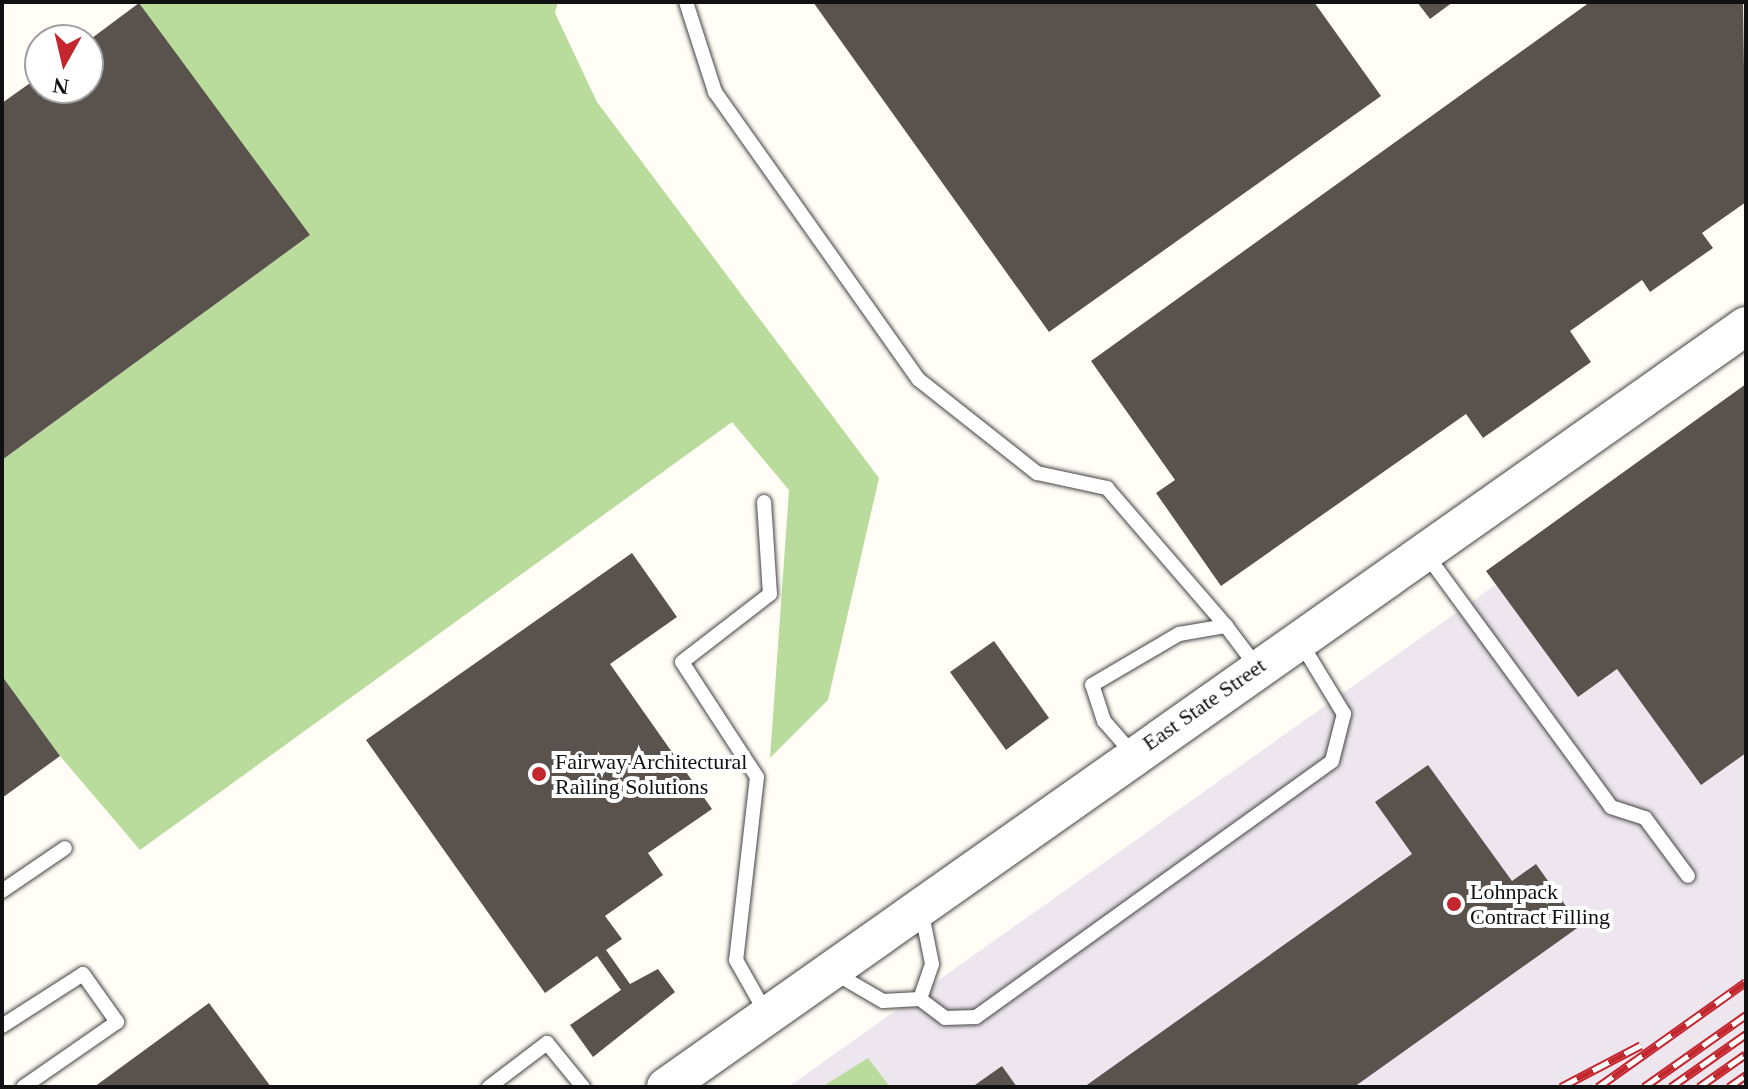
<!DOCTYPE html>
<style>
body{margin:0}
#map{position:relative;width:1748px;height:1089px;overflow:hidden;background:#fffdf5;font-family:Georgia,serif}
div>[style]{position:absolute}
.industrial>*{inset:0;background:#eee6ef}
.forest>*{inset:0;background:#b9dc9c}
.building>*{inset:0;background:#5a524d}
.roads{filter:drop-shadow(0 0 2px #444) drop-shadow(0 0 2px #444)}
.service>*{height:14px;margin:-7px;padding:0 7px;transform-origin:7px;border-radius:7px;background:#fff}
.tertiary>*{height:38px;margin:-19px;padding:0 19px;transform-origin:19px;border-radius:19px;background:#fff}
.rail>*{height:9px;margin-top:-4.5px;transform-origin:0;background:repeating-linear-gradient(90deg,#fff 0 18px,#c4262e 0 36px);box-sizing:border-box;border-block:2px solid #c4262e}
.dots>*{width:22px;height:22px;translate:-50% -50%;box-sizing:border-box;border:4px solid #fff;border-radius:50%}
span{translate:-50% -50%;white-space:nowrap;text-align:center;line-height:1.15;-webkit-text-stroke:8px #fff;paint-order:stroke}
.street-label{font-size:22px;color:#111}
.poi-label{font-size:22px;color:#111}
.left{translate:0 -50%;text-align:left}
.frame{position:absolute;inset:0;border:4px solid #111;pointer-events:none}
.north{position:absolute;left:24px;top:24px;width:80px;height:80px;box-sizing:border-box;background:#fff;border:2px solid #a0a0a0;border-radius:50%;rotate:188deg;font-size:22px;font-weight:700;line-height:32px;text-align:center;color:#111}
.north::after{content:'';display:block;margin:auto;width:28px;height:36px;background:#c4262e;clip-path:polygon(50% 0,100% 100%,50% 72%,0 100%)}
</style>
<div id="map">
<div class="industrial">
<i style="clip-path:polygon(1746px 407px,1746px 1087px,788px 1087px)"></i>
</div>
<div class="forest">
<i style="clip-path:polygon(137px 2px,558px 2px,555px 13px,597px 102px,879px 478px,828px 700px,770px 758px,789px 490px,732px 422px,140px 850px,60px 756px,2px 676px,2px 460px,310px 235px)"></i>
<i style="clip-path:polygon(868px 1058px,890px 1087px,822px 1087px)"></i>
</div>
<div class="building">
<i style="clip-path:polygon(813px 2px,1314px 2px,1381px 96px,1049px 332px)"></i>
<i style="clip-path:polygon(1417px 2px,1453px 2px,1430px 19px)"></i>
<i style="clip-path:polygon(1590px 2px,1743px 2px,1746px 202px,1702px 233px,1713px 248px,1650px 292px,1642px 280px,1570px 331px,1591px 362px,1483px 438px,1466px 414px,1221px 586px,1156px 493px,1175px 480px,1091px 361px)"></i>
<i style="clip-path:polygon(139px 3px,310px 235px,2px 460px,2px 103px,40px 76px,40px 88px,88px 88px,88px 41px)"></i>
<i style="clip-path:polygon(1746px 384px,1746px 753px,1701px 785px,1617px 669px,1578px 697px,1486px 571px)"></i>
<i style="clip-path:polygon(632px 553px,677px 617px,610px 664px,712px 809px,648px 853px,663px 875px,605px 916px,622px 939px,606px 950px,630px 984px,658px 969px,675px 992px,593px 1057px,570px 1025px,621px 990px,597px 956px,545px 993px,366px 740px)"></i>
<i style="clip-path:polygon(994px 641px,1049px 718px,1006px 750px,950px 672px)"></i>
<i style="clip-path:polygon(2px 676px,60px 756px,2px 798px)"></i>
<i style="clip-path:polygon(1428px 765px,1512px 881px,1536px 864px,1580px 926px,1354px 1087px,1084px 1087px,1412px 854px,1375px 802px)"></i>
<i style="clip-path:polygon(209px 1003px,271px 1087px,94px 1087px)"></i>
<i style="clip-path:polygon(1002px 1066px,1017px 1087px,972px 1087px)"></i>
</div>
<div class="roads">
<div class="service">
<i style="left:686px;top:2px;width:95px;rotate:72.1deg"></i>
<i style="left:715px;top:92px;width:352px;rotate:54.7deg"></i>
<i style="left:918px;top:379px;width:152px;rotate:38.3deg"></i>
<i style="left:1037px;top:473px;width:72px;rotate:12.1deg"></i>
<i style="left:1107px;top:488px;width:182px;rotate:49.2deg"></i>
<i style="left:764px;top:502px;width:92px;rotate:86.3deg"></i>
<i style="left:770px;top:594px;width:111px;rotate:142.3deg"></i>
<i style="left:682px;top:662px;width:137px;rotate:56.9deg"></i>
<i style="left:757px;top:777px;width:184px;rotate:96.5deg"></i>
<i style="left:736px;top:960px;width:61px;rotate:60.5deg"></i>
<i style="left:1426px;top:554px;width:313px;rotate:53.8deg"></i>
<i style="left:1611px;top:807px;width:36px;rotate:18deg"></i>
<i style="left:1645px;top:818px;width:72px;rotate:53.4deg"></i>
<i style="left:1133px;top:754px;width:44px;rotate:-131.3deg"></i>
<i style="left:1104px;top:721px;width:38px;rotate:-108deg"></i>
<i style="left:1092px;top:685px;width:101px;rotate:-30.4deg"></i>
<i style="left:1179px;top:634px;width:48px;rotate:-9.7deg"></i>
<i style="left:1226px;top:626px;width:51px;rotate:52.9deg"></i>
<i style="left:2px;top:891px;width:76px;rotate:-34.3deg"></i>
<i style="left:833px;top:972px;width:58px;rotate:30.1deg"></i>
<i style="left:883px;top:1001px;width:37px;rotate:-3deg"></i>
<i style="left:920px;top:999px;width:37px;rotate:-71deg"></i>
<i style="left:932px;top:964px;width:56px;rotate:-101.3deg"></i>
<i style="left:920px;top:999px;width:31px;rotate:37deg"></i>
<i style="left:945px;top:1018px;width:31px;rotate:-2deg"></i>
<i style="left:976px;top:1017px;width:438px;rotate:-35.7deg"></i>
<i style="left:1332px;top:761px;width:49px;rotate:-75.7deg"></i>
<i style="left:1344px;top:714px;width:83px;rotate:-121.2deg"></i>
<i style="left:2px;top:1026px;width:96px;rotate:-32.7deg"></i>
<i style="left:83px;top:974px;width:59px;rotate:54.7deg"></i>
<i style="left:117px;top:1022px;width:114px;rotate:145.3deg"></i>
<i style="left:489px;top:1087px;width:73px;rotate:-37.2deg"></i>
<i style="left:547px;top:1043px;width:57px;rotate:50.7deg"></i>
</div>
<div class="tertiary">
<i style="left:666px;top:1087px;width:1321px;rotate:-35.17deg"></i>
</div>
</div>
<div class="rail">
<i style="left:1561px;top:1087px;width:90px;rotate:-27.7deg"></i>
<i style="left:1598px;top:1087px;width:181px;rotate:-35.4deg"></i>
<i style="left:1644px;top:1087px;width:125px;rotate:-35.2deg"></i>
<i style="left:1671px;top:1087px;width:92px;rotate:-35.2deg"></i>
<i style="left:1699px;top:1087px;width:57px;rotate:-35.1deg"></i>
<i style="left:1729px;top:1087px;width:21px;rotate:-35deg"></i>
</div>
<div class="dots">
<i style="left:539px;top:774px;background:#c4262e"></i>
<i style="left:1454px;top:904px;background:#c4262e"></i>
</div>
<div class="street-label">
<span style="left:1204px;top:704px;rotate:-35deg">East State Street</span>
</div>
<div class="poi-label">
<span class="left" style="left:555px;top:774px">Fairway Architectural<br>Railing Solutions</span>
<span class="left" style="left:1470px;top:904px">Lohnpack<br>Contract Filling</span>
</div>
<div class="frame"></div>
<div class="north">N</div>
</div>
